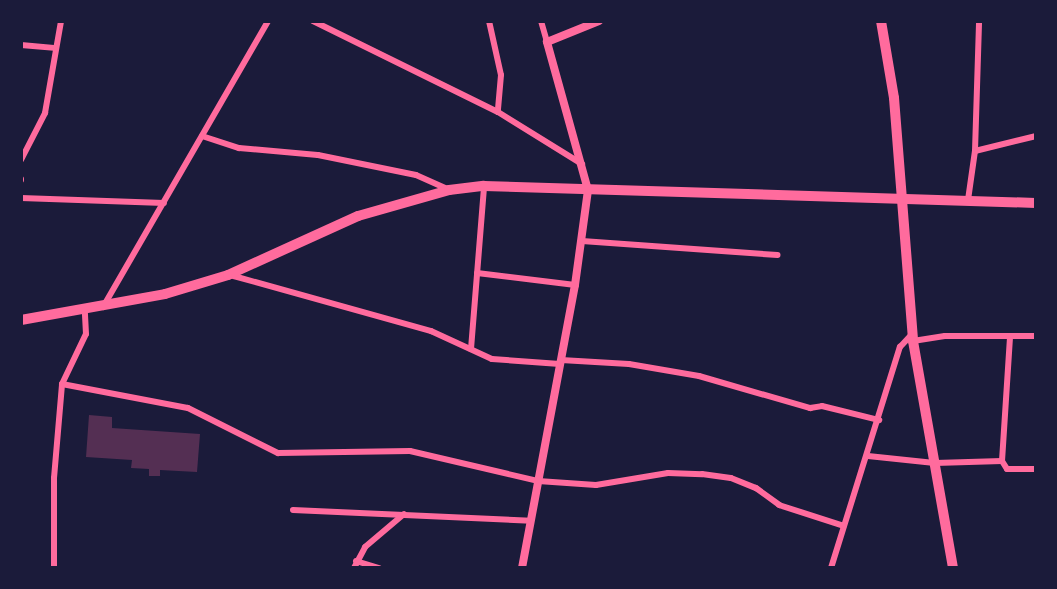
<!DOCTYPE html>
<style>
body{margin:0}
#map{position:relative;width:1057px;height:589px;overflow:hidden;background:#1b1b3a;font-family:Inter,sans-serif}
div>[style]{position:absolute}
.building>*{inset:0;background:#542f53}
.minor>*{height:6px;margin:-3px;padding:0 3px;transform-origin:3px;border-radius:3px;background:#ff6b9d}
.tertiary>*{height:8px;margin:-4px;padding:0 4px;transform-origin:4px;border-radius:4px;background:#ff6b9d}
.primary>*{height:10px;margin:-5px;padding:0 5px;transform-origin:5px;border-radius:5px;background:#ff6b9d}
span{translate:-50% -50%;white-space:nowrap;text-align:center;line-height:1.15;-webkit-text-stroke:6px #1b1b3a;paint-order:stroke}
.frame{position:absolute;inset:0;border:23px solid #1b1b3a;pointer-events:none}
</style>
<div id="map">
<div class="building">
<i style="clip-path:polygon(89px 415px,112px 417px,112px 428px,200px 434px,197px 472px,160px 470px,160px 476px,149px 476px,149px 469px,131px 468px,132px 460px,86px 457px)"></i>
</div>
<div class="minor">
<i style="left:313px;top:21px;width:206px;rotate:26.2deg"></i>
<i style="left:498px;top:112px;width:99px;rotate:31.8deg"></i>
<i style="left:489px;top:21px;width:55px;rotate:77.5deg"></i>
<i style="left:501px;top:75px;width:37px;rotate:95deg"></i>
<i style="left:541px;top:21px;width:22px;rotate:74deg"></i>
<i style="left:21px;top:45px;width:33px;rotate:5deg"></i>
<i style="left:202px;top:136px;width:39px;rotate:18deg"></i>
<i style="left:239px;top:148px;width:79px;rotate:5.1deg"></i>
<i style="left:318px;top:155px;width:100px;rotate:11.5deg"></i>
<i style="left:416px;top:175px;width:35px;rotate:24deg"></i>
<i style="left:975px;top:151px;width:63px;rotate:-13.8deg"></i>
<i style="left:21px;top:160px;width:53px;rotate:-62.9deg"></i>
<i style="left:45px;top:113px;width:93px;rotate:-80.1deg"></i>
<i style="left:21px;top:179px;width:1px;rotate:90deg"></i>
<i style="left:21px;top:198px;width:143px;rotate:2deg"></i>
<i style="left:968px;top:200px;width:49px;rotate:-81.9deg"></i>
<i style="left:975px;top:151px;width:130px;rotate:-88.2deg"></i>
<i style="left:582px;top:241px;width:196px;rotate:4.1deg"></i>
<i style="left:477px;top:273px;width:99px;rotate:7deg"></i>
<i style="left:230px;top:275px;width:209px;rotate:15.6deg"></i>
<i style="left:431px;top:331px;width:67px;rotate:24.7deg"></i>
<i style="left:492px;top:359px;width:68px;rotate:4.2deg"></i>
<i style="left:103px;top:307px;width:330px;rotate:-60deg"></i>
<i style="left:913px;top:341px;width:32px;rotate:-9deg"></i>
<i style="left:945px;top:336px;width:91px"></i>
<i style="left:471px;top:349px;width:164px;rotate:-85.4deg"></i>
<i style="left:561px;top:360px;width:68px;rotate:3.4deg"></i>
<i style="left:629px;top:364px;width:71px;rotate:9.7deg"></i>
<i style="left:699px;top:376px;width:116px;rotate:16.1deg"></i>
<i style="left:810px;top:408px;width:12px;rotate:-9deg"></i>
<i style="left:822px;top:406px;width:59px;rotate:13.8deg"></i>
<i style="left:62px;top:384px;width:128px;rotate:10.8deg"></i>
<i style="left:188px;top:408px;width:101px;rotate:26.6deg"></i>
<i style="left:278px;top:453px;width:132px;rotate:-0.9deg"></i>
<i style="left:410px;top:451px;width:131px;rotate:13.2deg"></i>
<i style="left:538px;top:481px;width:58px;rotate:3.9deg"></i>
<i style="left:596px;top:485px;width:73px;rotate:-9.5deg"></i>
<i style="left:668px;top:473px;width:34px;rotate:2deg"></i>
<i style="left:702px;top:474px;width:29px;rotate:8deg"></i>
<i style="left:731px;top:478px;width:27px;rotate:22deg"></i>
<i style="left:756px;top:488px;width:29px;rotate:36deg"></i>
<i style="left:779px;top:505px;width:68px;rotate:17.9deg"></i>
<i style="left:868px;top:456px;width:67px;rotate:6deg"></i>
<i style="left:935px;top:463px;width:67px;rotate:-1.7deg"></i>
<i style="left:1002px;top:461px;width:9px;rotate:58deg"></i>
<i style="left:1007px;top:469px;width:29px"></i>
<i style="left:1002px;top:461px;width:124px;rotate:-86.3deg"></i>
<i style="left:293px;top:510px;width:238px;rotate:2.6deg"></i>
<i style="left:356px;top:561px;width:24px;rotate:17deg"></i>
<i style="left:54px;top:568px;width:90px;rotate:-90deg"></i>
<i style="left:54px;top:478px;width:94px;rotate:-85.1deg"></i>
<i style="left:62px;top:384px;width:55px;rotate:-64.4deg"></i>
<i style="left:86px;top:334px;width:22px;rotate:-93deg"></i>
<i style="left:354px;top:568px;width:24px;rotate:-62deg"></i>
<i style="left:365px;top:547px;width:51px;rotate:-40.2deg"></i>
<i style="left:831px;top:568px;width:232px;rotate:-72.7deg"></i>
<i style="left:900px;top:347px;width:18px;rotate:-47deg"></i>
</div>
<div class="tertiary">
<i style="left:522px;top:568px;width:288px;rotate:-79.4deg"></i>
<i style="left:575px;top:285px;width:96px;rotate:-82.2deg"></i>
<i style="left:588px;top:190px;width:154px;rotate:-105.5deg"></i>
<i style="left:547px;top:42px;width:56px;rotate:-22deg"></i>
</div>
<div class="primary">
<i style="left:881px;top:21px;width:78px;rotate:80.4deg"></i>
<i style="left:894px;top:98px;width:244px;rotate:85.5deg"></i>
<i style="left:913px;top:341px;width:230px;rotate:80deg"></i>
<i style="left:21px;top:320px;width:146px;rotate:-10.2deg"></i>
<i style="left:165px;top:294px;width:66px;rotate:-16.8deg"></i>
<i style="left:228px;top:275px;width:143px;rotate:-24.4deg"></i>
<i style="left:358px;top:216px;width:95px;rotate:-15.9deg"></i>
<i style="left:449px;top:190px;width:35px;rotate:-7deg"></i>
<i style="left:484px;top:186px;width:552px;rotate:1.76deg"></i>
</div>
<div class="frame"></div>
</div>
